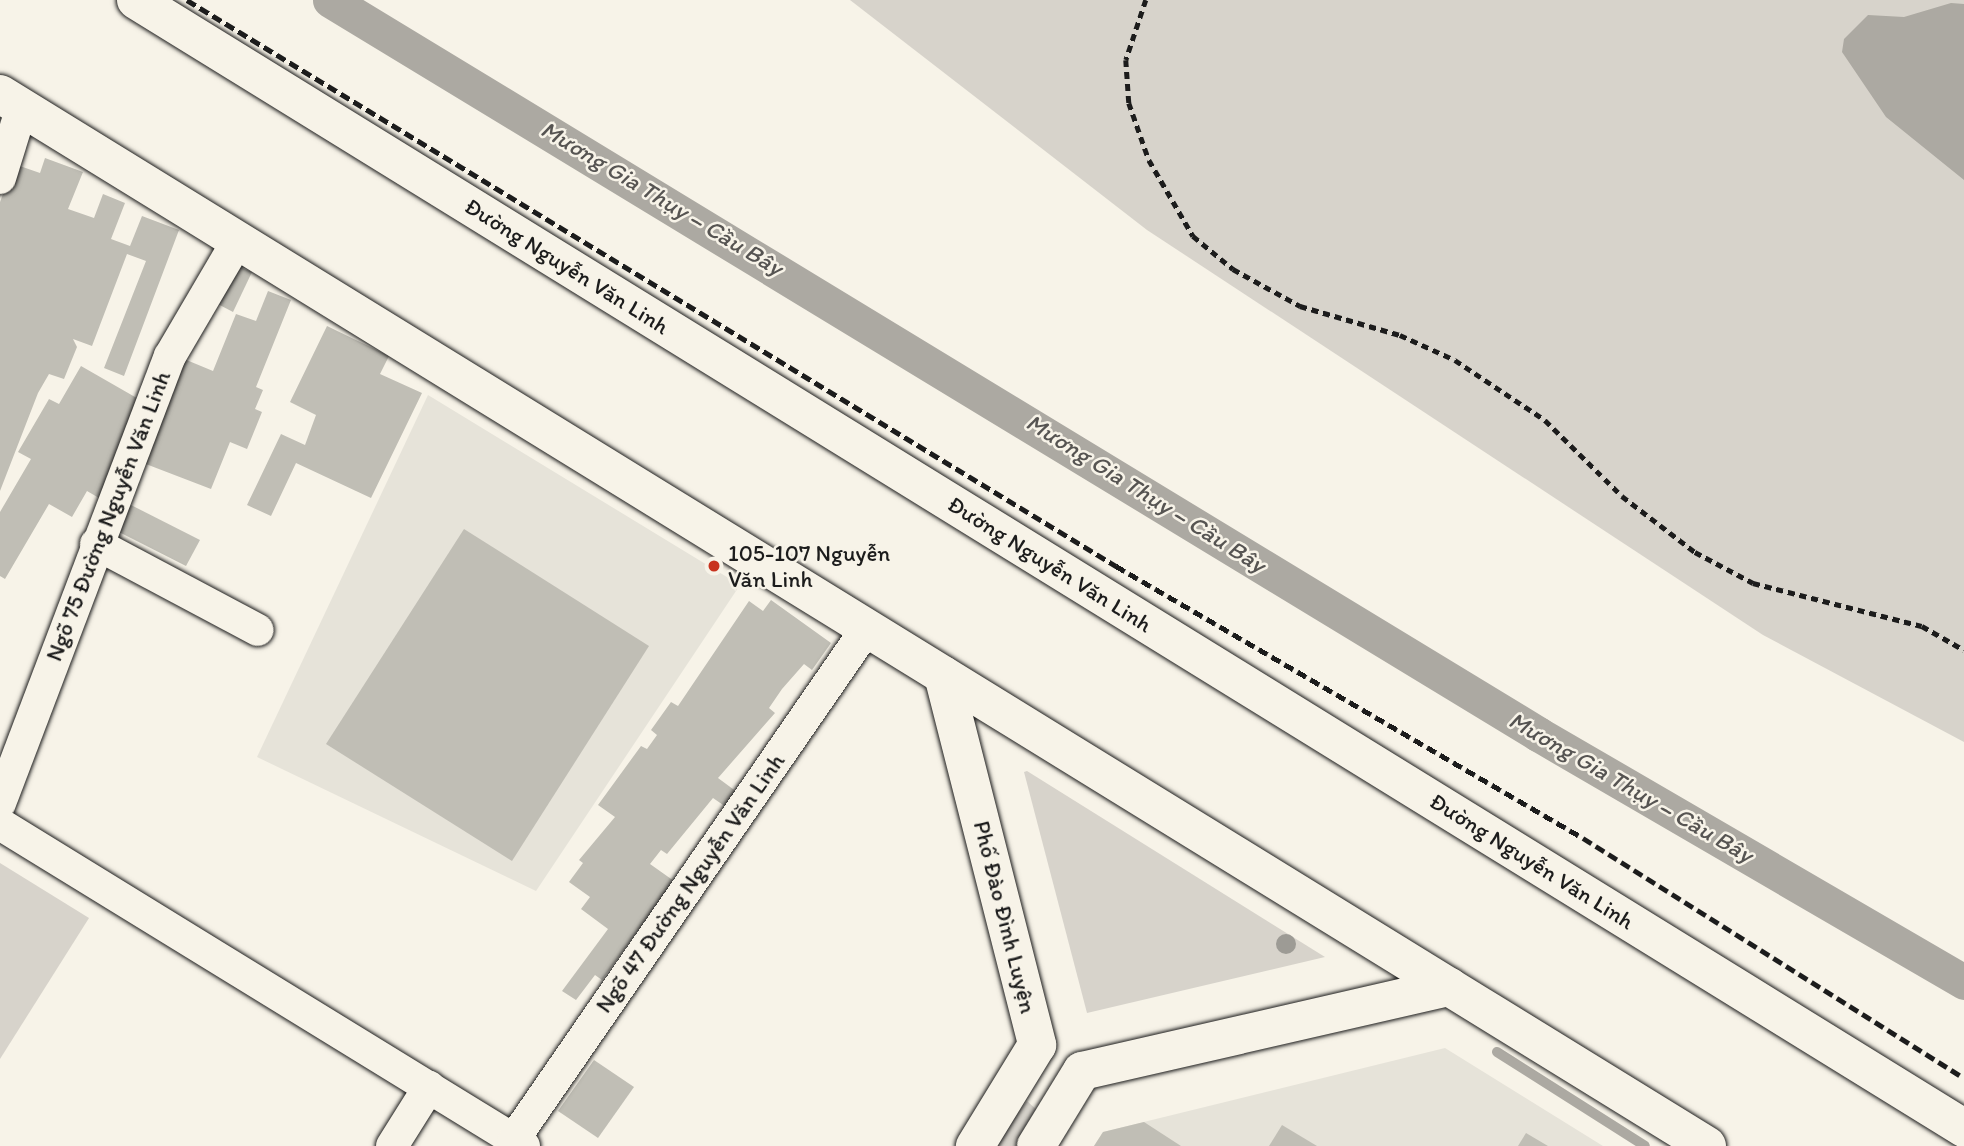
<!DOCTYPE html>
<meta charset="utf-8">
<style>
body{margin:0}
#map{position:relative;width:1964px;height:1146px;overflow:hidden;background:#f7f3e8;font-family:Itim,sans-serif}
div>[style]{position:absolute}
.built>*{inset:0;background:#e6e3d9}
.green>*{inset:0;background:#d7d3cb}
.water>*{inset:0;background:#aca9a2}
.stream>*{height:10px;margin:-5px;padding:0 5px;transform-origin:5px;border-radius:5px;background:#aca9a2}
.canal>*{height:35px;margin:-17.5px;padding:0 17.5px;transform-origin:17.5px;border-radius:17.5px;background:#aca9a2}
.building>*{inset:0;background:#c0beb5}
.path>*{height:4.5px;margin-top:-2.25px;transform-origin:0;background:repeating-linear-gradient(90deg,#1c1c1c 0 7px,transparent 0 12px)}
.roads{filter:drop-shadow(0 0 2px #1c1c1c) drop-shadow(0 0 2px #1c1c1c)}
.street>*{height:32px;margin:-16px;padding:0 16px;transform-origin:16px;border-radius:16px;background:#f7f3e8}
.secondary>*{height:38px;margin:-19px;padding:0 19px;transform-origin:19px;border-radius:19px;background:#f7f3e8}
.highway>*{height:38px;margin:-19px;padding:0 19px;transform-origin:19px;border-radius:19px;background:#f7f3e8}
.rail>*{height:5px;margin-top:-2.5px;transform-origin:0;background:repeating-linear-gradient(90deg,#1c1c1c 0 10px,transparent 0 15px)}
.trees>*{width:20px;height:20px;margin:-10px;border-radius:50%;background:#9d9b95}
.dots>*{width:19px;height:19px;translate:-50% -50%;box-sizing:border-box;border:4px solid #f7f3e8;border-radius:50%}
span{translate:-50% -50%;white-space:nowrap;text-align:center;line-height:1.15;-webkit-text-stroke:5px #f7f3e8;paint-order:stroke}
.street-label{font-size:23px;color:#1c1c1c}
.poi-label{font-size:23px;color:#1c1c1c}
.left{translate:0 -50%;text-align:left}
.water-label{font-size:24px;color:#565452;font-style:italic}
</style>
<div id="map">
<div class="built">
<i style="clip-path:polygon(428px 395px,740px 585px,536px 891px,257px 757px)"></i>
<i style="clip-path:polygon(1445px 1048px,1603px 1146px,1094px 1146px,1103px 1132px)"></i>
</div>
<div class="green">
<i style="clip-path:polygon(850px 0,1964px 0,1964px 742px,1763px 635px,1147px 230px)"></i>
<i style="clip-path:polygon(1024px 772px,1027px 771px,1325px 957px,1087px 1013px)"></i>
<i style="clip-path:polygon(0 863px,89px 918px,0 1059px)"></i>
<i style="clip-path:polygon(1027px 1101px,1037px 1110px,1019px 1146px,993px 1146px)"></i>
</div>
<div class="water">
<i style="clip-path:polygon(1951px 3px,1964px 4px,1964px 180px,1886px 117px,1842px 52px,1844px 39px,1868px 15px,1904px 17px)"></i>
</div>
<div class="stream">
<i style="left:1497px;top:1052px;width:175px;rotate:32.4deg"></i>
</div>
<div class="canal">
<i style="left:330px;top:0;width:1414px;rotate:31.28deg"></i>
<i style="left:1538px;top:734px;width:493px;rotate:30.2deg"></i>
</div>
<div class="building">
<i style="clip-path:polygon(45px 158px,83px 172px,68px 209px,94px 218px,103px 194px,125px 203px,111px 239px,130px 246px,142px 216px,179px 230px,124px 376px,104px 368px,146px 261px,127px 254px,92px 346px,73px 339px,77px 347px,64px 379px,49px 374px,38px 393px,0 491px,0 202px,14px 164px,40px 173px)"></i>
<i style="clip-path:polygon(232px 264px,252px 272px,233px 312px,214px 302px)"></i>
<i style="clip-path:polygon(268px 291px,291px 300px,256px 387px,263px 390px,255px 409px,262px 412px,247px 449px,230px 442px,211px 489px,138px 461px,172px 354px,213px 371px,236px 314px,256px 321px)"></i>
<i style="clip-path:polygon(327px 326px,389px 356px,380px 374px,422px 393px,371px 498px,296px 463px,271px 516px,247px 505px,281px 434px,305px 445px,316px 415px,290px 402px)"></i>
<i style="clip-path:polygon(81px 366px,149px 405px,99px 498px,87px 491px,72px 517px,49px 504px,5px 579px,0 576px,0 512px,31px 459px,18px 452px,49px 399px,59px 404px)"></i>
<i style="clip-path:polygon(129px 504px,200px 540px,186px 566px,115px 530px)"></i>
<i style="clip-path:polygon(464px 529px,649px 646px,512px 861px,326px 744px)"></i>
<i style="clip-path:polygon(771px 600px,831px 643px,812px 670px,804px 664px,782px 689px,769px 708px,775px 713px,718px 778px,737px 792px,726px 807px,713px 798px,667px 854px,661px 850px,650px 864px,674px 881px,602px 980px,595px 975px,576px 1000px,562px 991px,608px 929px,581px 909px,590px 897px,569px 882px,583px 863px,579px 860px,615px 817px,598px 805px,641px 746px,647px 749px,657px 735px,651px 730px,671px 702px,678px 706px,749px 601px,763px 611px)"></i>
<i style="clip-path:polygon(594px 1060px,634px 1087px,598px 1138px,558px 1111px)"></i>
<i style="clip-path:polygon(1144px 1122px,1181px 1146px,1094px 1146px,1103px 1132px)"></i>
<i style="clip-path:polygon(1282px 1125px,1317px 1146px,1269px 1146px)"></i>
<i style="clip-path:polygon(1526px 1133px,1548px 1146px,1518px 1146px)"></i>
</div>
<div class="path">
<i style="left:1146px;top:0;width:63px;rotate:108.4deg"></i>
<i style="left:1126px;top:60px;width:43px;rotate:86deg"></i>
<i style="left:1129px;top:103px;width:60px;rotate:70.7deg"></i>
<i style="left:1149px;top:160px;width:88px;rotate:59.9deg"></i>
<i style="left:1193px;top:236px;width:52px;rotate:39.5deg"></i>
<i style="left:1233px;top:269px;width:77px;rotate:28.9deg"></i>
<i style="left:1300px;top:306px;width:104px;rotate:16.2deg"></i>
<i style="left:1400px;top:335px;width:60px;rotate:24.4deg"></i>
<i style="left:1455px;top:360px;width:108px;rotate:33.7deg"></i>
<i style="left:1545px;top:420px;width:108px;rotate:44.6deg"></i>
<i style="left:1622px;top:496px;width:92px;rotate:37.5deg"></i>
<i style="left:1695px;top:552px;width:66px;rotate:28.1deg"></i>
<i style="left:1753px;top:583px;width:174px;rotate:14.3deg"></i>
<i style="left:1922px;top:626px;width:48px;rotate:29.7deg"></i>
</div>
<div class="roads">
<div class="street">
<i style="left:0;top:178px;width:74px;rotate:-72.8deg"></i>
<i style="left:96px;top:544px;width:183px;rotate:28deg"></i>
<i style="left:0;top:803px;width:478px;rotate:-69.2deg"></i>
<i style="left:170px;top:356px;width:134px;rotate:-59.6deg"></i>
<i style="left:0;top:824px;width:615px;rotate:31.57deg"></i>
<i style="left:514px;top:1139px;width:621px;rotate:-55.36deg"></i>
<i style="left:392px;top:1146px;width:70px;rotate:-57.9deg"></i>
</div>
<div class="secondary">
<i style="left:943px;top:675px;width:382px;rotate:75.7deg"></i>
<i style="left:1037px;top:1045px;width:119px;rotate:121.5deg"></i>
<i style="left:1036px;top:1146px;width:88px;rotate:-58.5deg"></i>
<i style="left:1082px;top:1071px;width:377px;rotate:-12.9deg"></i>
</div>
<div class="highway">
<i style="left:136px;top:0;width:2148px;rotate:31.68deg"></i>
<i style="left:0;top:94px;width:2005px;rotate:31.64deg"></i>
</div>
</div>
<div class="rail">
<i style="left:187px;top:0;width:1088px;rotate:31.35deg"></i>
<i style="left:1116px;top:566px;width:540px;rotate:30.22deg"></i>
<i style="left:1583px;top:838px;width:450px;rotate:32.2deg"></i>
</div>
<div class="trees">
<i style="left:1286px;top:944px"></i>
</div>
<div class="dots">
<i style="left:714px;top:566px;background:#c8321e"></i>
</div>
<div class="street-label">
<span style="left:567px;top:266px;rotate:32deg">Đường Nguyễn Văn Linh</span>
<span style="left:108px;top:516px;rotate:-69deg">Ngõ 75 Đường Nguyễn Văn Linh</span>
<span style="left:1050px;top:564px;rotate:32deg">Đường Nguyễn Văn Linh</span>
<span style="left:1532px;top:861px;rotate:32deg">Đường Nguyễn Văn Linh</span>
<span style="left:690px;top:883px;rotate:-55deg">Ngõ 47 Đường Nguyễn Văn Linh</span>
<span style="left:1005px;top:917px;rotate:76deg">Phố Đào Đình Luyện</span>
</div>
<div class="poi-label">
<span class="left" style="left:728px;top:566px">105-107 Nguyễn<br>Văn Linh</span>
</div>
<div class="water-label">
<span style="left:662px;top:198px;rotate:31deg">Mương Gia Thụy – Cầu Bây</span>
<span style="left:1146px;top:493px;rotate:32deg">Mương Gia Thụy – Cầu Bây</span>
<span style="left:1631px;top:787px;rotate:30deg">Mương Gia Thụy – Cầu Bây</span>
</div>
</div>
